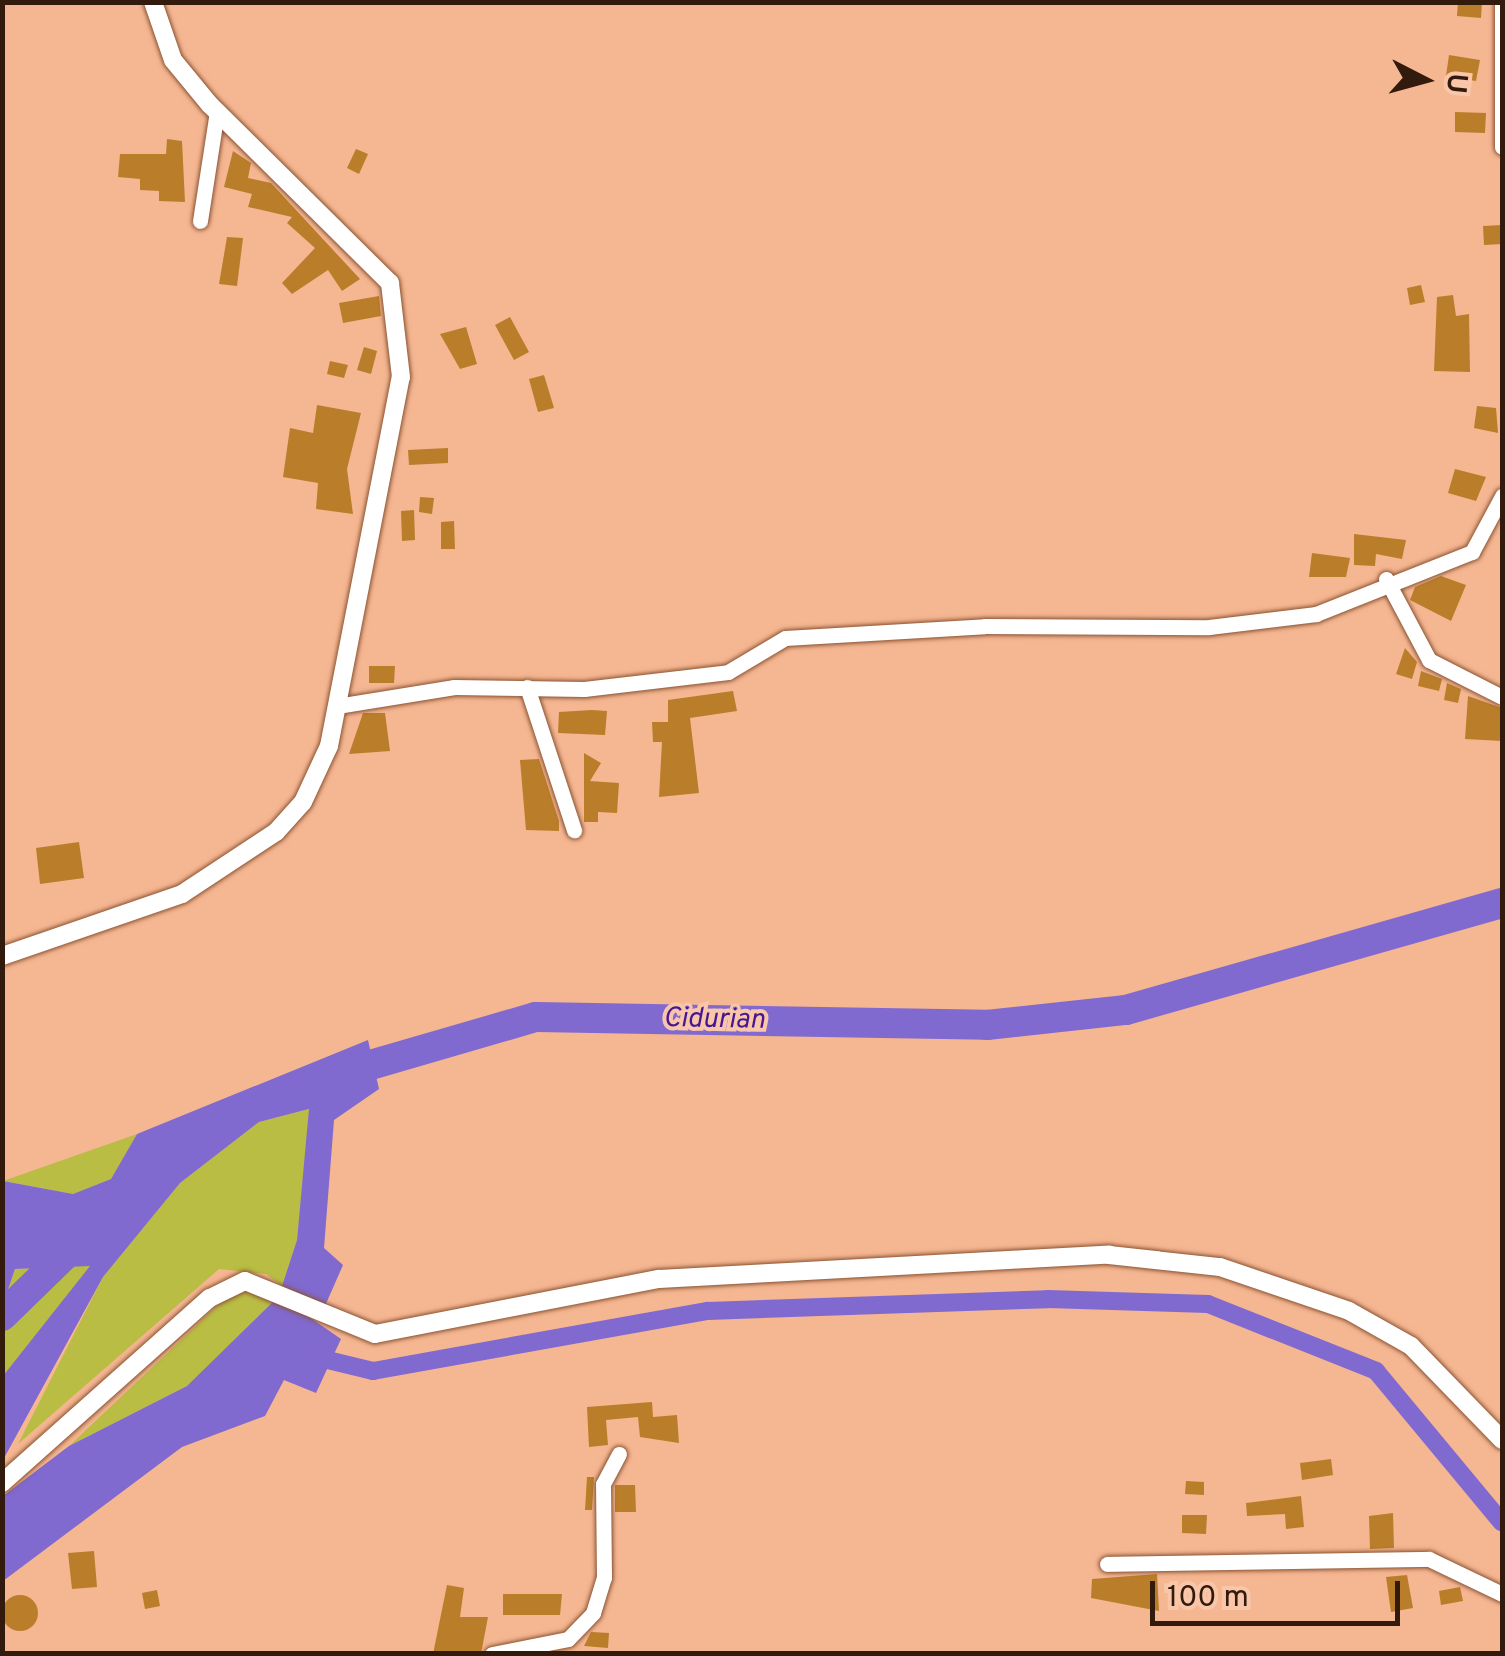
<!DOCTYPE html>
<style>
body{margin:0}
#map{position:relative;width:1505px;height:1656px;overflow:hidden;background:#f5b692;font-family:Overpass,sans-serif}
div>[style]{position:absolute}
.green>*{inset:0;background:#b9bd44}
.water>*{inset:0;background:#8069cf}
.canal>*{height:18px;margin:-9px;padding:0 9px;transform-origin:9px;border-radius:9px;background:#8069cf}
.river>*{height:30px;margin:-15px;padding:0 15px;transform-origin:15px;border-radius:15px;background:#8069cf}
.building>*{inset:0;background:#ba7e2a}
.round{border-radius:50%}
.roads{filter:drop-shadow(0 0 2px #8a5331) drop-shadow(0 0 2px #8a5331)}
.minor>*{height:15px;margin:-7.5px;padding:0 7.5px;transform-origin:7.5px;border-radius:7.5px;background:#fff}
.tertiary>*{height:18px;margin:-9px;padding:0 9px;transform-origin:9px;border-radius:9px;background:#fff}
span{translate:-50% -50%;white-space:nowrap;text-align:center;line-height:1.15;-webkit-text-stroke:8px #f9c6a9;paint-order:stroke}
.water-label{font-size:28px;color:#451793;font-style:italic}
.frame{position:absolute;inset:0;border:5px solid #321b0d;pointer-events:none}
.north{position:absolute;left:1375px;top:30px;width:100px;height:100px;-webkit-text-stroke:8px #f9c6a9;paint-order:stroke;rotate:96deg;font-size:28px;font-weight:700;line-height:40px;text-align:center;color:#321b0d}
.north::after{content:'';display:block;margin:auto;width:35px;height:45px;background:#321b0d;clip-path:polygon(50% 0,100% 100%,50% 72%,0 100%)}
.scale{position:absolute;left:1150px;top:1581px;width:250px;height:45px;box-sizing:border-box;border:5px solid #321b0d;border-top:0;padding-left:12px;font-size:30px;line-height:35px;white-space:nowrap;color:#321b0d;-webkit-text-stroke:8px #f9c6a9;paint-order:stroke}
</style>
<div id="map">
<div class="green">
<i style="clip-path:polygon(310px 1109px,297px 1240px,282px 1286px,266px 1274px,219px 1269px,18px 1444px,103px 1277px,180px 1183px,259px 1122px)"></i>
<i style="clip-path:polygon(137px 1134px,111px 1179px,73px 1194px,3px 1181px)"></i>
<i style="clip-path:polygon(91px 1265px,48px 1324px,3px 1376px,3px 1304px,15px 1269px)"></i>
<i style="clip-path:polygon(255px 1287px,279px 1296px,239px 1344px,187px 1386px,69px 1446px,233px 1291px)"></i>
</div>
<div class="water">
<i style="clip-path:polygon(368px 1040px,379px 1089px,334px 1120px,324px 1248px,343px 1265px,325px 1306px,282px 1286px,297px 1240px,309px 1109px,259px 1122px,180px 1183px,103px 1277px,3px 1460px,3px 1376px,90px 1266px,15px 1269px,3px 1304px,3px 1181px,73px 1194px,111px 1179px,137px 1134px)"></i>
<i style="clip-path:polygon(279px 1296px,341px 1339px,316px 1393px,284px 1380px,265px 1416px,182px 1447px,3px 1581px,3px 1496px,69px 1446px,187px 1386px)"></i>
</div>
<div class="canal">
<i style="left:307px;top:1355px;width:68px;rotate:13.6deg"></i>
<i style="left:373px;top:1371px;width:340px;rotate:-10.2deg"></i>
<i style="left:708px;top:1311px;width:340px;rotate:-2deg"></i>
<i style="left:1048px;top:1299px;width:160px;rotate:1.8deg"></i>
<i style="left:1208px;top:1304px;width:181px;rotate:21.7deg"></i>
<i style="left:1376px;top:1371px;width:197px;rotate:50.3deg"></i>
</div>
<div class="river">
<i style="left:336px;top:1075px;width:208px;rotate:-16.2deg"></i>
<i style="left:536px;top:1017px;width:451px;rotate:1deg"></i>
<i style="left:987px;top:1025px;width:140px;rotate:-6.2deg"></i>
<i style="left:1126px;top:1010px;width:391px;rotate:-15.9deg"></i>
<i style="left:2px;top:1316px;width:107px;rotate:-44.2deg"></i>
</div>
<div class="building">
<i style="clip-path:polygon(1458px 2px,1482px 2px,1481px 18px,1457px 16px)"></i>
<i style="clip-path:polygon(1449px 55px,1480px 60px,1476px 81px,1446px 76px)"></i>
<i style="clip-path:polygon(1455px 112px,1486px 113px,1485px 133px,1455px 132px)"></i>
<i style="clip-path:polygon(167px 139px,182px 141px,185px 202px,159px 201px,159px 191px,140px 190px,140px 179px,118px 177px,120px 154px,166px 154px)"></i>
<i style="clip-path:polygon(356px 149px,368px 154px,359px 174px,347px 168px)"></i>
<i style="clip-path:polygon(233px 151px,251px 163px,248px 178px,271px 183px,360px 279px,342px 291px,328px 270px,292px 294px,282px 283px,315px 248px,287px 223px,292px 217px,248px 207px,252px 194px,224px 187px)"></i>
<i style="clip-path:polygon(1502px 225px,1502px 244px,1484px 245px,1483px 226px)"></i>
<i style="clip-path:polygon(227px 237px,243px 238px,237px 286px,219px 284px)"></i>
<i style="clip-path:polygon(1421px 285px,1425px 302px,1410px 305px,1407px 288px)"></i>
<i style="clip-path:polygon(1453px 295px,1456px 316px,1469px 314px,1470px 372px,1434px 371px,1437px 297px)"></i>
<i style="clip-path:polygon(379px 296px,381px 316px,343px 323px,339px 303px)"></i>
<i style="clip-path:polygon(510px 317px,529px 352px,514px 360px,495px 325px)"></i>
<i style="clip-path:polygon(466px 327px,477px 364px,460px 369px,440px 334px)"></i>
<i style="clip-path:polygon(364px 347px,377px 351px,371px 374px,357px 370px)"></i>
<i style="clip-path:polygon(330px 361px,348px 365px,344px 378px,327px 374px)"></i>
<i style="clip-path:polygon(544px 375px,554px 408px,538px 412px,529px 379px)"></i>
<i style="clip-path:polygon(317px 405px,361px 413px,347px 469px,353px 514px,316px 509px,318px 483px,283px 477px,290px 428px,313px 433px)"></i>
<i style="clip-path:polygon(1477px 406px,1496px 408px,1498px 433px,1474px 428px)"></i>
<i style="clip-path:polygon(448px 448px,448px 463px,409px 465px,408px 450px)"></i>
<i style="clip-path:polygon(1455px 469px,1486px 477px,1476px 501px,1448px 493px)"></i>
<i style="clip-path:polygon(420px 497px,434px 498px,432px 514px,419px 512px)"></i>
<i style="clip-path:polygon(414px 510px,415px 540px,402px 541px,401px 511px)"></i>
<i style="clip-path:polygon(454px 521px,455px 549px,441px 549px,441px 522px)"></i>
<i style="clip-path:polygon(1354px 534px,1406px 540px,1402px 559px,1376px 554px,1375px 566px,1354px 565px)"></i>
<i style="clip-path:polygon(1312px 553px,1350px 558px,1346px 577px,1309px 577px)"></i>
<i style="clip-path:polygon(1441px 576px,1466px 585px,1451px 621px,1410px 600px,1415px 587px)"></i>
<i style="clip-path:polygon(1405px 648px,1417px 662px,1412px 679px,1396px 674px)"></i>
<i style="clip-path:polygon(369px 666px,395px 666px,394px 683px,369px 683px)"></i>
<i style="clip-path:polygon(1421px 671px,1442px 679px,1439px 691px,1418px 686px)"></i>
<i style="clip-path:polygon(1447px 683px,1461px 689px,1458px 703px,1444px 700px)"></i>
<i style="clip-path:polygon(733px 691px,737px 711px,690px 718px,699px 793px,659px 797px,662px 742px,653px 742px,652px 722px,668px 722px,668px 700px)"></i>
<i style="clip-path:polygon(1468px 696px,1502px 708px,1502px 741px,1465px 739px)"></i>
<i style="clip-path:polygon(592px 710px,607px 711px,605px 735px,558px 733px,559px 712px)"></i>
<i style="clip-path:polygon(363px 713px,385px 713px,390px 751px,349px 754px)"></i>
<i style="clip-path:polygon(584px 753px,601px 763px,590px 781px,619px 783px,617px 813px,598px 812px,598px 822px,584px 822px)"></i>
<i style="clip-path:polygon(539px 759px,559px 821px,559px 831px,526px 830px,520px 760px)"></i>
<i style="clip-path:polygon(79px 842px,84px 878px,40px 884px,36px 848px)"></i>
<i style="clip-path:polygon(652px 1402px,653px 1417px,677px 1415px,679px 1443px,640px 1437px,638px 1417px,606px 1420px,608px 1445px,589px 1447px,587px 1407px)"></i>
<i style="clip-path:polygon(1331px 1459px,1333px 1475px,1302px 1480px,1300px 1463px)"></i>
<i style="clip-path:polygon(587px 1477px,594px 1477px,592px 1510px,585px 1510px)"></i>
<i style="clip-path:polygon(1186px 1481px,1204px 1482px,1204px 1495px,1185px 1494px)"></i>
<i style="clip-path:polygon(615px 1485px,635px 1485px,636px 1512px,615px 1512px)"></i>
<i style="clip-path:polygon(1301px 1496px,1304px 1527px,1286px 1529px,1285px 1514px,1247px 1516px,1246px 1503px)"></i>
<i style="clip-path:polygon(1393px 1513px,1394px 1548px,1370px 1549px,1369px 1516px)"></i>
<i style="clip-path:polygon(1182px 1515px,1207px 1515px,1206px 1534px,1182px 1533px)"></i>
<i style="clip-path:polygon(94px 1551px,97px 1587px,72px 1589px,68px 1553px)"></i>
<i style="clip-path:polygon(1157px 1574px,1159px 1611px,1091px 1598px,1092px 1579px)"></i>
<i style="clip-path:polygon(1407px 1575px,1413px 1608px,1391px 1612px,1386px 1577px)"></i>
<i style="clip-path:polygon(447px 1585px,464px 1588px,460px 1617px,488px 1617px,481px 1654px,433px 1654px)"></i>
<i style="clip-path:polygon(1460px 1587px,1463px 1601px,1441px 1605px,1439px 1591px)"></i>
<i style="clip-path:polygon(157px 1590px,160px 1606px,145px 1609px,142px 1593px)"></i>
<i style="clip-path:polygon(503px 1594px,562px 1594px,560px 1615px,503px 1615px)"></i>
<i class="round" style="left:2px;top:1595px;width:36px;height:36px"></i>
<i style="clip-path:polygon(591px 1632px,609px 1633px,608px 1648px,584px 1646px)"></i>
</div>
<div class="roads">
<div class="minor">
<i style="left:1502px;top:2px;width:145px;rotate:90deg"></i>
<i style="left:200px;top:221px;width:111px;rotate:-81.2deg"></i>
<i style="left:1386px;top:579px;width:92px;rotate:62deg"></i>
<i style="left:1429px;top:660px;width:82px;rotate:26.9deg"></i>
<i style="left:527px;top:687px;width:151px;rotate:71.8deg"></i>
<i style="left:337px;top:706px;width:119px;rotate:-9.2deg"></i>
<i style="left:454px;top:687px;width:130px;rotate:0.9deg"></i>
<i style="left:584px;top:689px;width:145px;rotate:-6.7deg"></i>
<i style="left:728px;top:672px;width:66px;rotate:-30.8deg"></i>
<i style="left:785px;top:638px;width:200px;rotate:-3.4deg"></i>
<i style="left:985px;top:626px;width:224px;rotate:0.3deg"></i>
<i style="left:1209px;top:627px;width:108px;rotate:-6.9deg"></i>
<i style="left:1316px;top:614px;width:168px;rotate:-21.7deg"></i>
<i style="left:1472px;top:552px;width:64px;rotate:-61.8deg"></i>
<i style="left:1107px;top:1564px;width:322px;rotate:-0.9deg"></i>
<i style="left:1429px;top:1559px;width:81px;rotate:25.6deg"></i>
<i style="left:492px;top:1654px;width:77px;rotate:-11.2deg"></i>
<i style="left:568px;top:1639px;width:36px;rotate:-46deg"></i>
<i style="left:593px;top:1613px;width:37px;rotate:-73deg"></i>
<i style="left:604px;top:1578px;width:94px;rotate:-90.6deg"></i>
<i style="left:603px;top:1484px;width:34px;rotate:-62deg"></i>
</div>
<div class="tertiary">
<i style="left:2px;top:956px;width:190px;rotate:-19deg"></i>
<i style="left:182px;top:894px;width:113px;rotate:-33.4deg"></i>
<i style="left:276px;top:832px;width:40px;rotate:-48deg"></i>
<i style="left:303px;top:802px;width:62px;rotate:-65.1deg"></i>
<i style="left:329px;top:746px;width:376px;rotate:-79deg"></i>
<i style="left:401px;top:377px;width:95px;rotate:-96.7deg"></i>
<i style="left:390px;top:283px;width:253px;rotate:-135.3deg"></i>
<i style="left:210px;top:105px;width:58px;rotate:-129.4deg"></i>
<i style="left:173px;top:60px;width:61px;rotate:-109deg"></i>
<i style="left:2px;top:1483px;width:278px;rotate:-41.7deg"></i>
<i style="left:210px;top:1298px;width:39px;rotate:-26deg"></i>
<i style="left:245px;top:1281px;width:140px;rotate:22.2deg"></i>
<i style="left:375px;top:1334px;width:289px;rotate:-11deg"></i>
<i style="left:659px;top:1279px;width:451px;rotate:-3.1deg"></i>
<i style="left:1109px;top:1255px;width:112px;rotate:6.2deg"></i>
<i style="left:1220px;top:1267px;width:136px;rotate:18.8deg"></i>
<i style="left:1349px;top:1311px;width:71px;rotate:29.4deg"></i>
<i style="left:1411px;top:1346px;width:131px;rotate:45.9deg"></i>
</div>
</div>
<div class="water-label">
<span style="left:714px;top:1020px;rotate:1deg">Cidurian</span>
</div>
<div class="frame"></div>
<div class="north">U</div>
<div class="scale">100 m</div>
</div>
